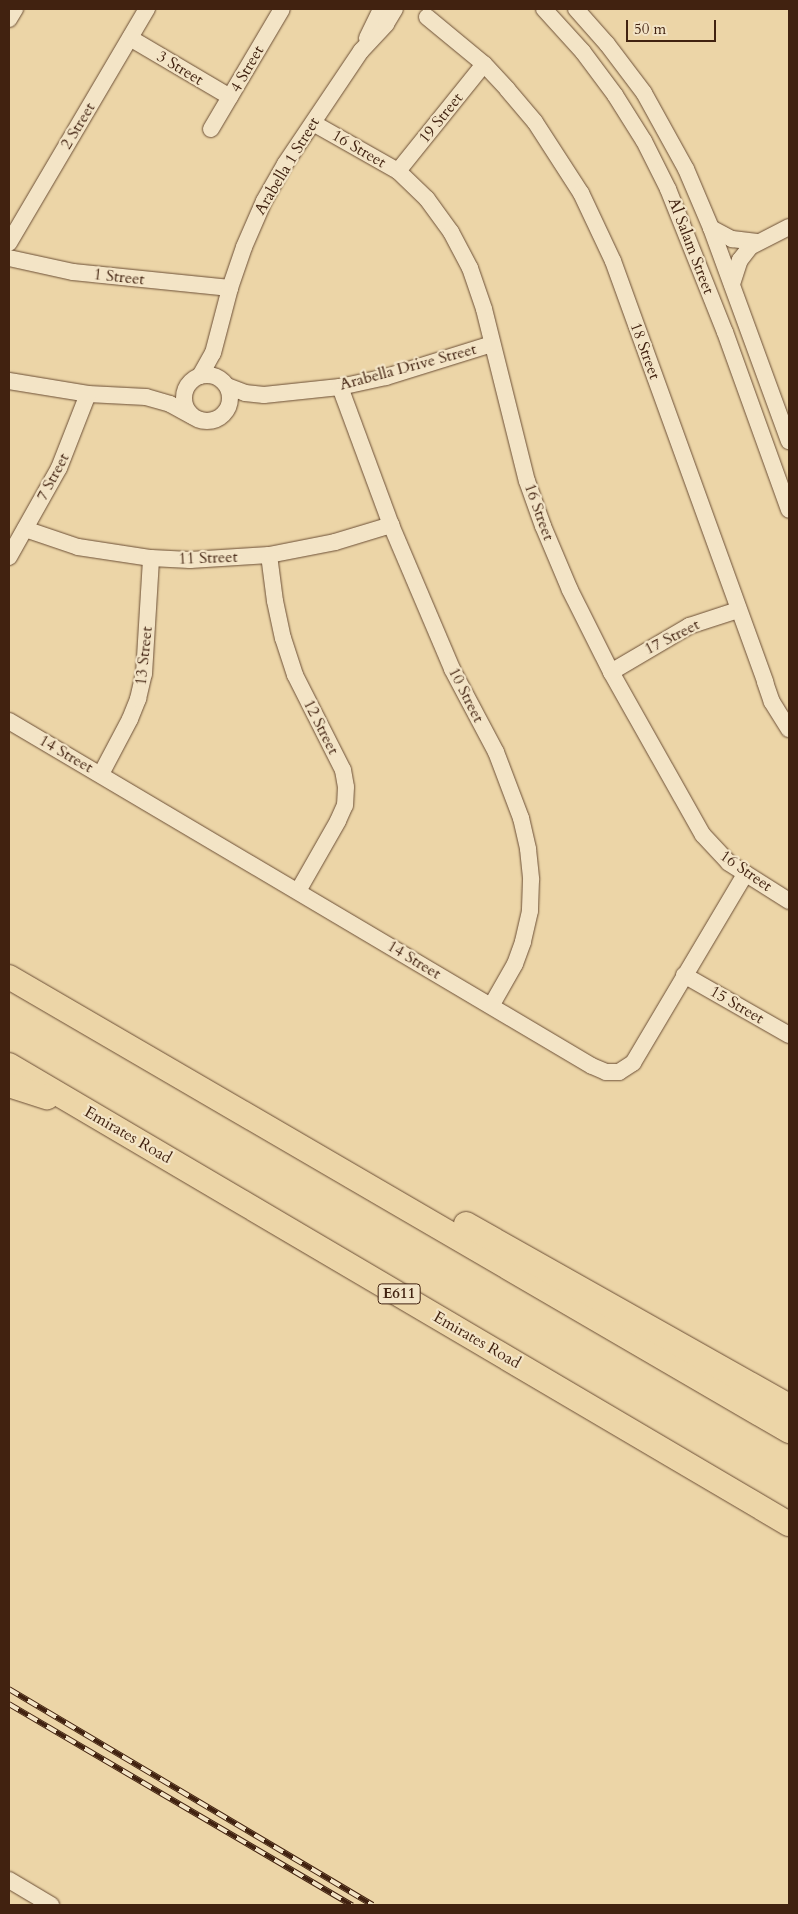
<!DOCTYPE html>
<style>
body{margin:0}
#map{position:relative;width:798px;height:1914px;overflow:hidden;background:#ecd5a7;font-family:Cardo,serif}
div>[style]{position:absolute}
.roads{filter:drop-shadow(0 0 1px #6c4f36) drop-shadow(0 0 1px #6c4f36)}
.minor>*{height:16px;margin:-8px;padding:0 8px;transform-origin:8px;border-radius:8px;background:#f3e4c6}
.minor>.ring{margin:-8px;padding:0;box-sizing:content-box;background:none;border:16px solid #f3e4c6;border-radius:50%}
.highway>*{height:24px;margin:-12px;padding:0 12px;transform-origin:12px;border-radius:12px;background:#ecd5a7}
.rail>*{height:5.5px;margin-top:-2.75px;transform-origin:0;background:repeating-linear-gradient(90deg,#f3e4c6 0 11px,#412210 0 22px);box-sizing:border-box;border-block:1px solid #412210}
span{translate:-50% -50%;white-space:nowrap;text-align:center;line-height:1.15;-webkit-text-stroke:4.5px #f3e4c6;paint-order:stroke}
.shield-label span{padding:1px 4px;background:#f3e4c6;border:1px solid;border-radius:4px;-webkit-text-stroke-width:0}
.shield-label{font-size:15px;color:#412210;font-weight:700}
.street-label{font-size:16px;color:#412210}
.frame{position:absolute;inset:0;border:10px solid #412210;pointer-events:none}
.scale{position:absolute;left:626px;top:20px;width:90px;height:22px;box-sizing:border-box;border:2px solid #412210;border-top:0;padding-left:6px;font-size:15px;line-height:18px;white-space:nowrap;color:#412210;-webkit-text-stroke:4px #f3e4c6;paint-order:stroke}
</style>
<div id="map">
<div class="roads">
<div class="minor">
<i style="left:544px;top:9px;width:58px;rotate:47.8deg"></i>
<i style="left:583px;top:52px;width:54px;rotate:53.3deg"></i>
<i style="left:615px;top:95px;width:54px;rotate:57.8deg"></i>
<i style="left:644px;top:141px;width:54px;rotate:63.4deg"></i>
<i style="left:668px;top:189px;width:154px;rotate:68.3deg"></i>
<i style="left:725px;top:332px;width:189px;rotate:70.2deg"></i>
<i style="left:576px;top:9px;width:47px;rotate:48.5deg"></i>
<i style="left:607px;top:44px;width:61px;rotate:52.9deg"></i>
<i style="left:644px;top:93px;width:87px;rotate:61.1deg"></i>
<i style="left:686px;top:169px;width:64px;rotate:67deg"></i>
<i style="left:711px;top:228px;width:227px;rotate:69.9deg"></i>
<i style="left:427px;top:17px;width:74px;rotate:39.5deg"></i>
<i style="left:484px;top:64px;width:34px;rotate:47deg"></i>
<i style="left:507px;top:89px;width:43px;rotate:49.7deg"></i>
<i style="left:535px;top:122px;width:85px;rotate:57.1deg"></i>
<i style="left:581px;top:193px;width:75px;rotate:64.8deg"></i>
<i style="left:613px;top:261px;width:448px;rotate:70.1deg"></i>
<i style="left:765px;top:682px;width:21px;rotate:71deg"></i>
<i style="left:772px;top:702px;width:32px;rotate:58deg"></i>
<i style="left:9px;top:19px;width:12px;rotate:-59deg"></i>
<i style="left:130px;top:38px;width:116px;rotate:30.5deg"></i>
<i style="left:367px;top:38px;width:32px;rotate:-64deg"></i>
<i style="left:313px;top:123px;width:98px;rotate:29.5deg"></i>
<i style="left:398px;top:171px;width:40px;rotate:44deg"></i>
<i style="left:427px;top:199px;width:41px;rotate:54deg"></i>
<i style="left:451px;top:232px;width:41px;rotate:62.2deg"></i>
<i style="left:470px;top:268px;width:43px;rotate:71.1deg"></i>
<i style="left:484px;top:309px;width:177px;rotate:76deg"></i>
<i style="left:527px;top:481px;width:48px;rotate:70.4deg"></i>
<i style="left:543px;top:526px;width:69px;rotate:67.1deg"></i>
<i style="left:570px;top:590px;width:92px;rotate:63.4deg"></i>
<i style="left:611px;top:672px;width:187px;rotate:60.6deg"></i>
<i style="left:703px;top:835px;width:38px;rotate:47deg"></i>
<i style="left:729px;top:863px;width:71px;rotate:32.3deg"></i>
<i style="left:211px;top:129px;width:139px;rotate:-59.4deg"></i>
<i style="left:398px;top:171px;width:137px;rotate:-51.2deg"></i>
<i style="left:711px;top:228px;width:24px;rotate:28deg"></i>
<i style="left:732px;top:239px;width:25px;rotate:7deg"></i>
<i style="left:9px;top:243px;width:272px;rotate:-59.5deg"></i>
<i style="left:9px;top:258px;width:66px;rotate:12.3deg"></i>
<i style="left:73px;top:272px;width:158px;rotate:5.8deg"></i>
<i style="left:732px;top:284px;width:25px;rotate:-72deg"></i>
<i style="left:740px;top:260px;width:16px;rotate:-52deg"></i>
<i style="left:750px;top:247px;width:44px;rotate:-27.1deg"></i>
<i class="ring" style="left:184px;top:375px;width:30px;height:30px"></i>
<i style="left:200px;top:376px;width:26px;rotate:-61deg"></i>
<i style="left:213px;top:353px;width:67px;rotate:-75.3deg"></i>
<i style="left:230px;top:288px;width:43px;rotate:-71.1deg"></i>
<i style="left:244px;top:247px;width:50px;rotate:-66.5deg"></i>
<i style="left:264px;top:201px;width:43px;rotate:-60.4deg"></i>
<i style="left:285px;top:164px;width:136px;rotate:-56.1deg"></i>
<i style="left:361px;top:51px;width:37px;rotate:-47deg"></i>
<i style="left:386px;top:24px;width:17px;rotate:-59deg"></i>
<i style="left:9px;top:381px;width:80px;rotate:9.3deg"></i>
<i style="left:88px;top:394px;width:58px;rotate:3deg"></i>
<i style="left:146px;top:397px;width:25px;rotate:16deg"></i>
<i style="left:170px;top:404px;width:25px;rotate:29deg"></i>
<i style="left:227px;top:386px;width:19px;rotate:21deg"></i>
<i style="left:245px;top:393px;width:19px;rotate:6deg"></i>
<i style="left:264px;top:395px;width:76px;rotate:-6deg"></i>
<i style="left:340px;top:387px;width:47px;rotate:-12.3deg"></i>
<i style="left:386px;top:377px;width:111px;rotate:-17.3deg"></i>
<i style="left:340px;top:387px;width:147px;rotate:69.7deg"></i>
<i style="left:391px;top:525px;width:156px;rotate:67deg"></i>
<i style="left:452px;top:669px;width:94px;rotate:62.1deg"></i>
<i style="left:496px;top:752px;width:71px;rotate:69.3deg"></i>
<i style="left:521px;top:818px;width:32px;rotate:77deg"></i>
<i style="left:528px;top:849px;width:31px;rotate:84deg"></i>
<i style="left:531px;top:880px;width:31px;rotate:92deg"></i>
<i style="left:530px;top:911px;width:32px;rotate:103deg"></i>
<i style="left:523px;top:942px;width:23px;rotate:110deg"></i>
<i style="left:515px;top:964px;width:48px;rotate:119.7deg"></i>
<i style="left:25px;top:529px;width:56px;rotate:18.8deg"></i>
<i style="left:78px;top:547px;width:74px;rotate:8.6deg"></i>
<i style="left:151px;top:558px;width:39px;rotate:3deg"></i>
<i style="left:190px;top:560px;width:79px;rotate:-3.6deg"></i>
<i style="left:269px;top:555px;width:67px;rotate:-11.1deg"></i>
<i style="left:335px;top:542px;width:59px;rotate:-16.9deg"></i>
<i style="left:269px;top:555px;width:46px;rotate:82.6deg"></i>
<i style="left:275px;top:601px;width:38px;rotate:78deg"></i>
<i style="left:283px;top:638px;width:39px;rotate:72deg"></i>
<i style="left:295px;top:675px;width:106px;rotate:63.2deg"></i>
<i style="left:343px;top:770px;width:17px;rotate:80deg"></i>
<i style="left:346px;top:787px;width:18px;rotate:93deg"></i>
<i style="left:345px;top:805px;width:17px;rotate:114deg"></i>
<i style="left:338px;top:821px;width:81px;rotate:119.7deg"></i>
<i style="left:9px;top:557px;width:102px;rotate:-60.7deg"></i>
<i style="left:59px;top:468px;width:79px;rotate:-68.6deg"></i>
<i style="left:611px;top:672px;width:91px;rotate:-30.5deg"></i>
<i style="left:689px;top:626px;width:52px;rotate:-18.1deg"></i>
<i style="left:9px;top:721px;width:677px;rotate:30.62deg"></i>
<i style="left:592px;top:1066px;width:15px;rotate:23deg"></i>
<i style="left:606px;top:1072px;width:13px"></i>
<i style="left:619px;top:1072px;width:17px;rotate:-33deg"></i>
<i style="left:633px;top:1063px;width:220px;rotate:-59.3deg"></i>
<i style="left:101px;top:774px;width:62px;rotate:-62.2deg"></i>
<i style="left:130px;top:719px;width:22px;rotate:-68deg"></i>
<i style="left:138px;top:699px;width:26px;rotate:-77deg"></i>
<i style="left:144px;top:674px;width:116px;rotate:-86.5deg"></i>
<i style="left:684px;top:975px;width:121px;rotate:29.7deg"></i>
<i style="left:9px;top:1880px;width:49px;rotate:30.8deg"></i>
</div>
<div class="highway">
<i style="left:9px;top:977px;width:903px;rotate:30.2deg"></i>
<i style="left:9px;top:1065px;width:905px;rotate:30.48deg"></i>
<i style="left:9px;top:1085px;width:40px;rotate:18deg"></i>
<i style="left:466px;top:1224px;width:371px;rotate:29.4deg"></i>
</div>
</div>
<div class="rail">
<i style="left:9px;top:1689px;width:423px;rotate:30.7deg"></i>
<i style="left:9px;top:1704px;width:398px;rotate:30.4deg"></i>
</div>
<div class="shield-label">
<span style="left:399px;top:1294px">E611</span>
</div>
<div class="street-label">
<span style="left:180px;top:68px;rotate:31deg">3 Street</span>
<span style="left:247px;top:69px;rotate:-60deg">4 Street</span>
<span style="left:441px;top:118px;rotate:-51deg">19 Street</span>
<span style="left:78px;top:126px;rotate:-59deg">2 Street</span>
<span style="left:359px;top:149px;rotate:30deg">16 Street</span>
<span style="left:287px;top:166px;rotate:-59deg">Arabella 1 Street</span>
<span style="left:691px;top:246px;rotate:69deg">Al Salam Street</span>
<span style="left:119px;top:277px;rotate:6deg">1 Street</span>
<span style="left:645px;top:351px;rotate:70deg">18 Street</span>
<span style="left:408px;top:367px;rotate:-15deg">Arabella Drive Street</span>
<span style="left:53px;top:477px;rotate:-62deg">7 Street</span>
<span style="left:539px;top:512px;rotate:70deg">16 Street</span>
<span style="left:208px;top:558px;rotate:-2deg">11 Street</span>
<span style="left:672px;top:637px;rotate:-27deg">17 Street</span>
<span style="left:144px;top:656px;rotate:-84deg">13 Street</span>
<span style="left:466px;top:695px;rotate:63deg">10 Street</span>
<span style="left:321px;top:727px;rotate:63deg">12 Street</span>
<span style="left:66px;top:754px;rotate:30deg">14 Street</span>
<span style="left:746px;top:871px;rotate:35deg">16 Street</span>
<span style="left:414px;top:960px;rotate:31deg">14 Street</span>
<span style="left:737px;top:1005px;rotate:30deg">15 Street</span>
<span style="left:128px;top:1135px;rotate:30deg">Emirates Road</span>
<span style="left:477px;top:1340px;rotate:30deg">Emirates Road</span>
</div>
<div class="frame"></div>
<div class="scale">50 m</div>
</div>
